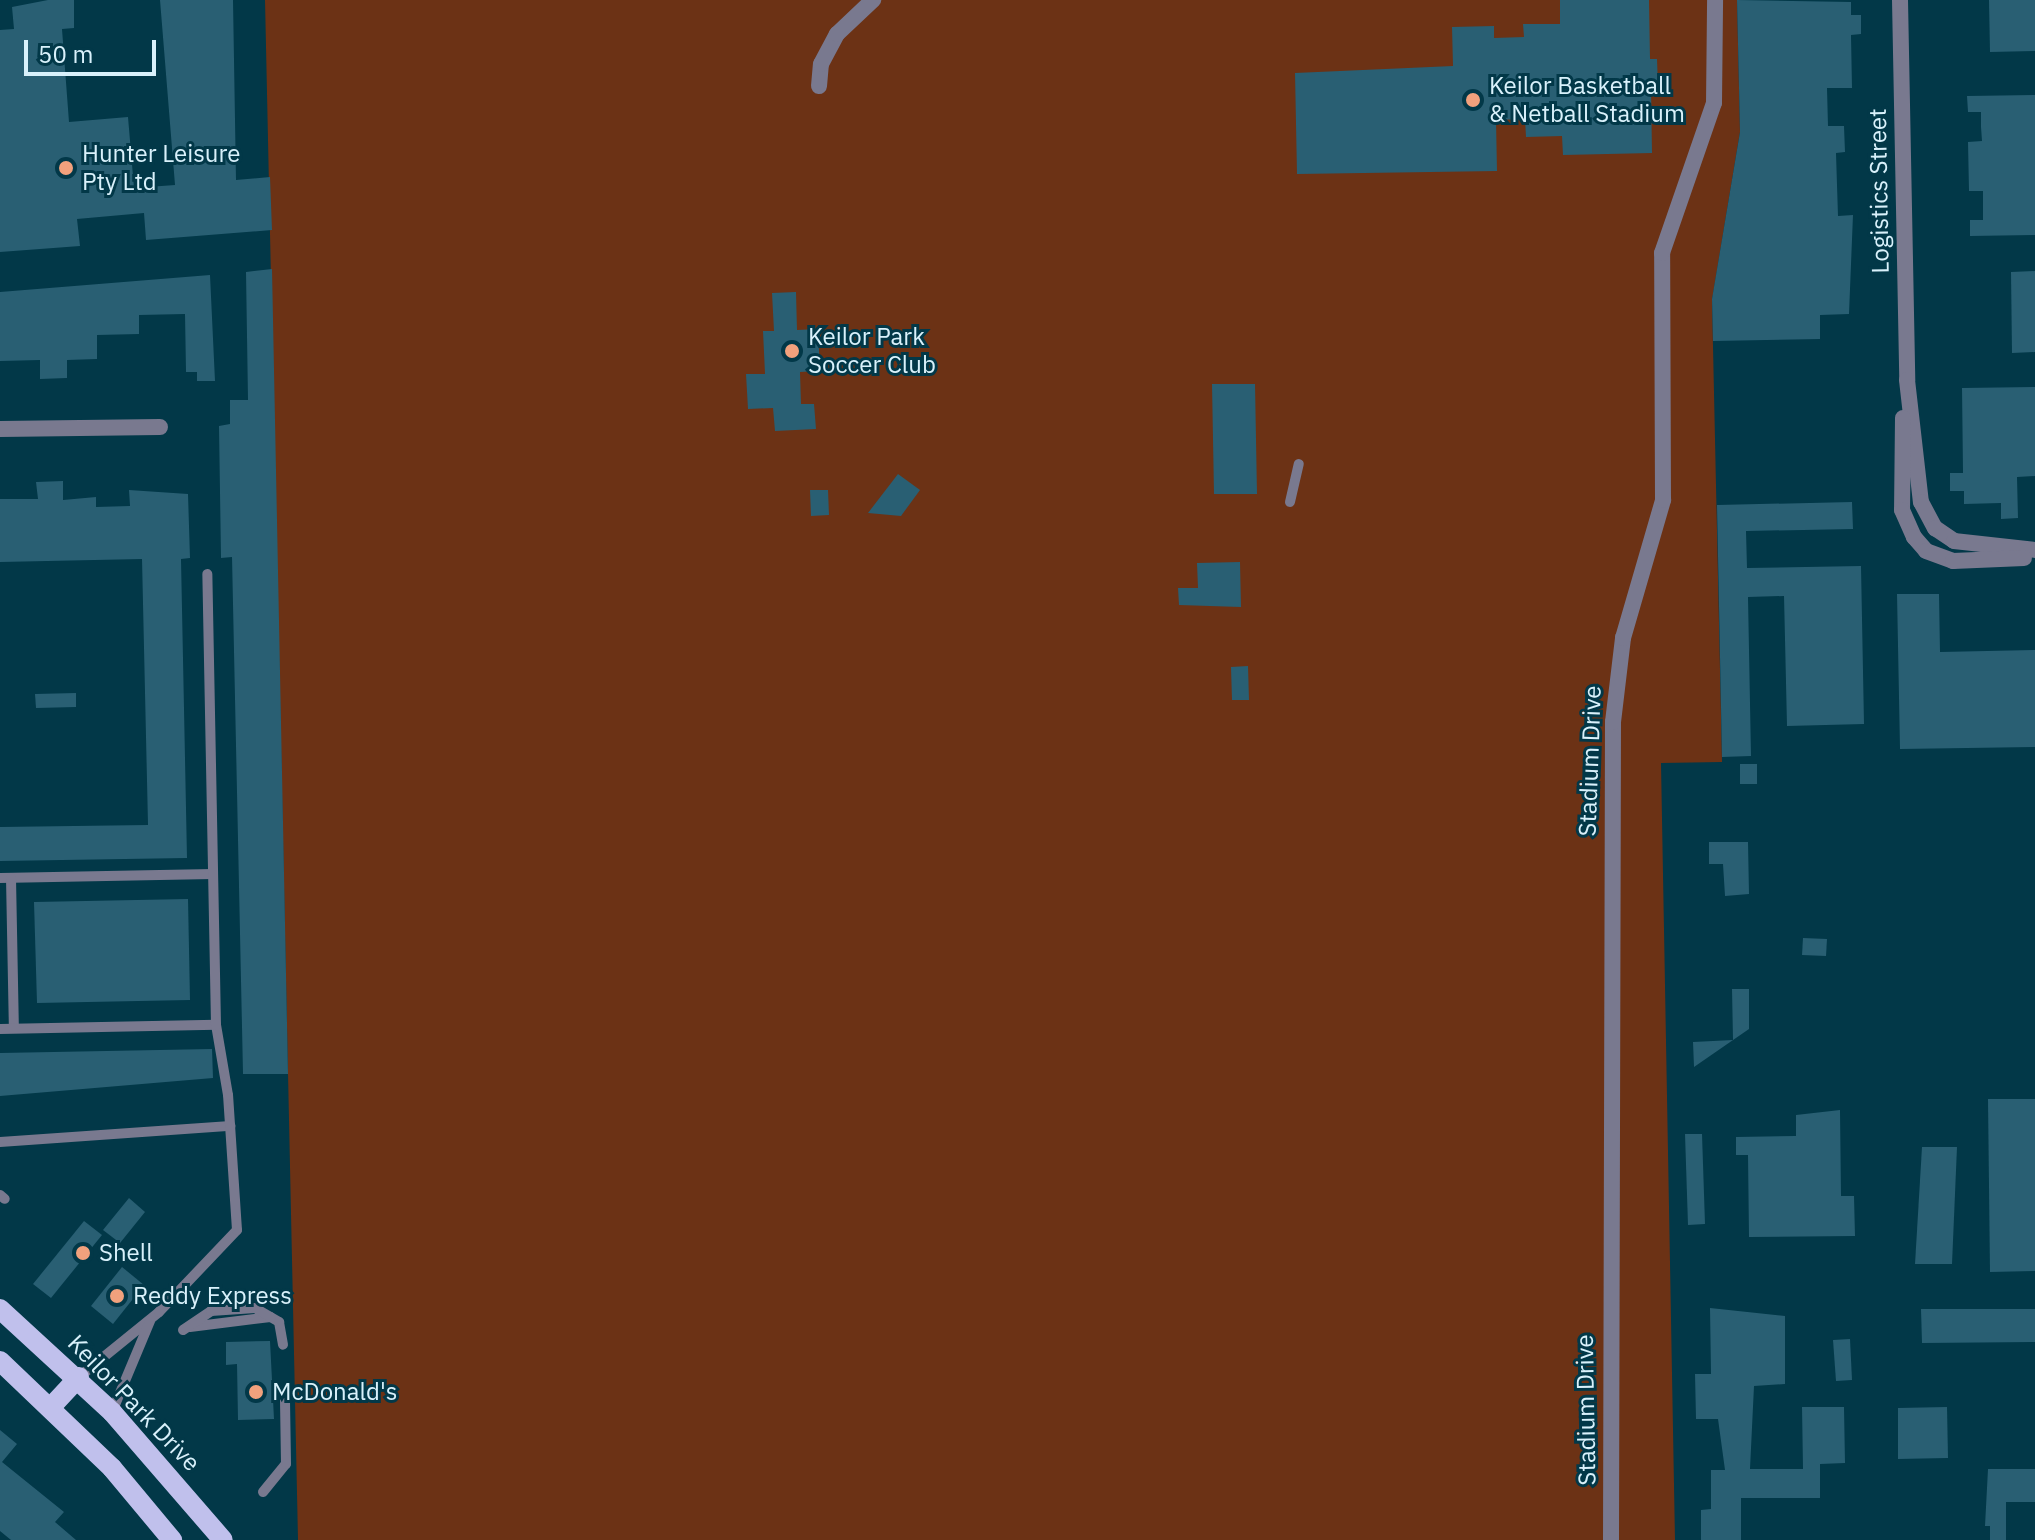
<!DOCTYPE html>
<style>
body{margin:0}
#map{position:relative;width:2035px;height:1540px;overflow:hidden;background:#023848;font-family:"IBM Plex Sans",sans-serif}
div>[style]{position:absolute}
.green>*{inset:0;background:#6c3215}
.building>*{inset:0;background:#295f73}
.service>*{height:10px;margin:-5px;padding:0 5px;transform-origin:5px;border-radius:5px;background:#79798f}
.minor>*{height:16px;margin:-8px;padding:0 8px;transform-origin:8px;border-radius:8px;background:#79798f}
.primary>*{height:20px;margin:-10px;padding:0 10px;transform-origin:10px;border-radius:10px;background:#c0c0ec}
.dots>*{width:22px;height:22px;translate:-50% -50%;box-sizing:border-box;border:4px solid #023848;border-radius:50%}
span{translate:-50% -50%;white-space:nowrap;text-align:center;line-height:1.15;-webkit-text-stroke:6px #023848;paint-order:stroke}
.poi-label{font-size:24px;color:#d9f1fb}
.left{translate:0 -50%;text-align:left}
.street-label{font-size:24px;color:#d9f1fb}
.scale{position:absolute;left:24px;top:40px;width:132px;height:36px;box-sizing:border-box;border:4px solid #d9f1fb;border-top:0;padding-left:10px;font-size:24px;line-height:28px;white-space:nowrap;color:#d9f1fb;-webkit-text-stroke:6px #023848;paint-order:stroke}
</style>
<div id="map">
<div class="green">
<i style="clip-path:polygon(265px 0,1737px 0,1740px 132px,1712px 300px,1722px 762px,1661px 763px,1675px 1540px,298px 1540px)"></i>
</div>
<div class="building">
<i style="clip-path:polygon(48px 0,74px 0,74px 28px,62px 29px,69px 122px,128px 117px,134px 188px,175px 185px,160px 0,233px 0,236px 180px,270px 177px,272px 230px,146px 240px,144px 213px,77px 219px,80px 246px,0 252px,0 30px,14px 29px,12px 7px)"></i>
<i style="clip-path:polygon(1560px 0,1649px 0,1650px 59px,1657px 59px,1658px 86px,1651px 87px,1652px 153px,1563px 155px,1562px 136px,1526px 137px,1525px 119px,1496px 120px,1497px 171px,1297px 174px,1295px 73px,1453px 66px,1452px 27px,1494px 26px,1494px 38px,1524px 37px,1523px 24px,1560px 24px)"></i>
<i style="clip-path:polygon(1737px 0,1851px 2px,1851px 15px,1861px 15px,1861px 34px,1851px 35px,1852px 88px,1827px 88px,1828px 126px,1844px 126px,1845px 152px,1836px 153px,1838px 216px,1853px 215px,1849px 314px,1820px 315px,1820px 339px,1713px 341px,1712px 299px,1740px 132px)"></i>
<i style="clip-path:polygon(1989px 0,2035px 0,2035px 51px,1990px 52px)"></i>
<i style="clip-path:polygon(2035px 95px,2035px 235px,1970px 236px,1970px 220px,1983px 220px,1983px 191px,1969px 191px,1968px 142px,1982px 141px,1981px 127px,1981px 112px,1968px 112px,1967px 96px)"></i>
<i style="clip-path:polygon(272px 269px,288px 1074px,243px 1074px,232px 557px,221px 558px,219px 426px,230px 424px,230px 400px,248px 400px,246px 272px)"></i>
<i style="clip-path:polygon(2035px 271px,2035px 352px,2012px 353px,2011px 272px)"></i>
<i style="clip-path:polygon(210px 275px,215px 381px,197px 381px,197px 372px,186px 372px,185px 314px,139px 315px,139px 334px,97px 335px,97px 359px,67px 360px,67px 378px,40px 379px,40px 360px,0 361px,0 292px)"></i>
<i style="clip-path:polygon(796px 292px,797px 330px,818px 329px,820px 371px,800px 372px,801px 404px,814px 404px,816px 429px,775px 431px,773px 408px,748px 409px,746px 374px,765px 374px,763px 331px,774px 331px,772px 293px)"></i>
<i style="clip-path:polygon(1212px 384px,1255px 384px,1257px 494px,1214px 494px)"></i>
<i style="clip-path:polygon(2035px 387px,2035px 476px,2017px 477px,2018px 518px,2001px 519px,2001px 503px,1964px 504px,1964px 491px,1950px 491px,1950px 473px,1963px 473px,1962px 388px)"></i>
<i style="clip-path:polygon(898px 474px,920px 490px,901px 516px,868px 513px)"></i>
<i style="clip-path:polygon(63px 481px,63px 500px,96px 497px,96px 507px,130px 506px,129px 490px,188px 494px,190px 558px,181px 559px,187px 858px,0 861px,0 827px,148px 825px,142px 559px,0 562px,0 499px,38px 499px,36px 482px)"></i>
<i style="clip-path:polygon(810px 490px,828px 490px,829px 515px,811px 516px)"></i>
<i style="clip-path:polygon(1852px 502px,1853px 529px,1746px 531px,1747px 568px,1861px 566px,1864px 724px,1787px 726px,1784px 596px,1748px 597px,1751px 756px,1722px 757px,1717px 505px)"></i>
<i style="clip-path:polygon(1240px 562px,1241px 607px,1179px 605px,1178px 588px,1198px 588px,1197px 563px)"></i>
<i style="clip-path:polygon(1897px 594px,1939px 594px,1940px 652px,2035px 650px,2035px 747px,1900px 749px)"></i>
<i style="clip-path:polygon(1248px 666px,1249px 700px,1232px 700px,1231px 667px)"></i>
<i style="clip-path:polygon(76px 693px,76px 707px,36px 708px,35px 694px)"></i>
<i style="clip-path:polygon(1740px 764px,1757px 764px,1757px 784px,1740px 784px)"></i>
<i style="clip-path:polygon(1709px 842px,1748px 842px,1749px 894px,1725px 896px,1723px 864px,1709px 864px)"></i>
<i style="clip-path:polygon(188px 899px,190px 1000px,37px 1003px,34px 902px)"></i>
<i style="clip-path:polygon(1803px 938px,1827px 939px,1826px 956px,1802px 955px)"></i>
<i style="clip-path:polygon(1732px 989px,1749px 989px,1749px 1029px,1694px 1067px,1693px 1042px,1733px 1040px)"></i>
<i style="clip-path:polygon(212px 1049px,213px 1078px,0 1096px,0 1053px)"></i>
<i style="clip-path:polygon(1988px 1099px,2035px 1099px,2035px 1271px,1990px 1272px)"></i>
<i style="clip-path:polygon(1840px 1110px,1841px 1196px,1854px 1196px,1855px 1236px,1749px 1237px,1748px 1155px,1736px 1155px,1736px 1137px,1796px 1136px,1796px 1115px)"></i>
<i style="clip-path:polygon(1685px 1134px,1702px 1134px,1705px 1224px,1688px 1225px)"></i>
<i style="clip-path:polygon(1922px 1147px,1957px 1147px,1952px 1264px,1915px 1264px)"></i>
<i style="clip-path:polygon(129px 1198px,145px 1212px,120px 1243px,103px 1230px)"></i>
<i style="clip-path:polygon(84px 1221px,102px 1235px,51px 1298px,33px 1284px)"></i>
<i style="clip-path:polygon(122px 1267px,144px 1285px,113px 1324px,91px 1306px)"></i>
<i style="clip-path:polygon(1710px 1308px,1785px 1316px,1785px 1384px,1754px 1386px,1750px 1469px,1803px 1469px,1802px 1407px,1844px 1407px,1845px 1463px,1820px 1464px,1820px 1498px,1741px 1498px,1741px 1540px,1701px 1540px,1701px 1510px,1711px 1509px,1711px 1470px,1725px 1470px,1718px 1419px,1696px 1419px,1695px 1374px,1711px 1374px)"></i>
<i style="clip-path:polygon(1921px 1309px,2035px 1309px,2035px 1342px,1922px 1343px)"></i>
<i style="clip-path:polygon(1850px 1339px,1852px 1380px,1836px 1381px,1833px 1340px)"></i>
<i style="clip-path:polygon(270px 1341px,274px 1419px,238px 1420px,237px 1364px,226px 1365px,226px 1342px)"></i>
<i style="clip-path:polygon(1947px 1407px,1948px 1458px,1898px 1459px,1898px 1408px)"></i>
<i style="clip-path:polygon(0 1430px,17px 1444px,2px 1462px,64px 1512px,55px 1522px,76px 1540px,11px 1540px,0 1531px)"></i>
<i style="clip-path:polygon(1988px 1469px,2035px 1469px,2035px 1502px,2006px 1502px,2006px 1540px,1990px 1540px,1990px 1526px,1985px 1526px)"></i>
</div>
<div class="service">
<i style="left:1290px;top:502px;width:39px;rotate:-77deg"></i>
<i style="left:0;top:878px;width:213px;rotate:-1.1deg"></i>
<i style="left:11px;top:878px;width:150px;rotate:88.9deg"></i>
<i style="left:0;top:1029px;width:216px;rotate:-1.1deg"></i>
<i style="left:0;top:1142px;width:231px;rotate:-4deg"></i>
<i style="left:0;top:1195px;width:6px;rotate:39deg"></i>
<i style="left:190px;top:1327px;width:81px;rotate:-7.1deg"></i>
<i style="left:183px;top:1330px;width:34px;rotate:-34deg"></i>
<i style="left:211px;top:1311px;width:44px;rotate:-3.9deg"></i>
<i style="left:255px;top:1308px;width:28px;rotate:30deg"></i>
<i style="left:279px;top:1322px;width:23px;rotate:80deg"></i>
<i style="left:79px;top:1377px;width:103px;rotate:-39.1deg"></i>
<i style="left:159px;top:1312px;width:113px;rotate:-46.4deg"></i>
<i style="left:237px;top:1230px;width:135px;rotate:-93.8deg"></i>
<i style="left:228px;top:1095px;width:71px;rotate:-99.7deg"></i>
<i style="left:216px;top:1025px;width:451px;rotate:-91.1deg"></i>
<i style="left:112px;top:1412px;width:99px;rotate:-67.3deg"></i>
<i style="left:263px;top:1492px;width:36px;rotate:-51deg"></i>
<i style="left:286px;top:1464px;width:67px;rotate:-90.9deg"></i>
</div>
<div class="minor">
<i style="left:1900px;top:0;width:380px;rotate:88.9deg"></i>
<i style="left:1907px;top:380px;width:123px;rotate:83.5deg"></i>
<i style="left:1921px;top:502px;width:30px;rotate:62deg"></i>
<i style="left:1935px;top:528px;width:23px;rotate:34deg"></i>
<i style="left:1954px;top:541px;width:81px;rotate:6.3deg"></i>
<i style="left:819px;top:86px;width:22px;rotate:-85deg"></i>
<i style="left:821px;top:64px;width:34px;rotate:-62deg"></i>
<i style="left:837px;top:34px;width:50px;rotate:-43.4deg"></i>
<i style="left:1903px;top:418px;width:92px;rotate:90.6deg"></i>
<i style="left:1902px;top:510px;width:30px;rotate:66deg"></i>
<i style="left:1914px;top:537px;width:18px;rotate:49deg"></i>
<i style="left:1926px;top:551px;width:29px;rotate:20deg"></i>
<i style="left:1953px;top:561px;width:71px;rotate:-2.4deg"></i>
<i style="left:0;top:429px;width:160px;rotate:-0.7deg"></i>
<i style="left:1611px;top:1540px;width:818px;rotate:-89.86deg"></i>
<i style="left:1613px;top:722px;width:85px;rotate:-83.2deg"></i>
<i style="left:1623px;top:638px;width:144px;rotate:-73.8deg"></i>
<i style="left:1663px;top:500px;width:247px;rotate:-90.2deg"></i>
<i style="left:1662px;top:253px;width:159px;rotate:-70.9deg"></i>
<i style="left:1714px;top:103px;width:103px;rotate:-89.4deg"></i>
</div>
<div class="primary">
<i style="left:0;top:1309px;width:152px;rotate:42.6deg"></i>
<i style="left:112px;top:1412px;width:169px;rotate:49.1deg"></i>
<i style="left:0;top:1361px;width:155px;rotate:43.7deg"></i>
<i style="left:112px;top:1468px;width:94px;rotate:50.2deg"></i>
<i style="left:51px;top:1407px;width:41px;rotate:-47deg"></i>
</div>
<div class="dots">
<i style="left:1473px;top:100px;background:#f1a17d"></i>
<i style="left:66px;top:168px;background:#f1a17d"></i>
<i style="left:792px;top:351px;background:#f1a17d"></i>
<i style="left:83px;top:1253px;background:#f1a17d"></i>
<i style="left:117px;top:1296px;background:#f1a17d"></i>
<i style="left:256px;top:1392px;background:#f1a17d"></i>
</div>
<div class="poi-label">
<span class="left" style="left:1489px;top:100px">Keilor Basketball<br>&amp; Netball Stadium</span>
<span class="left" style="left:82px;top:168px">Hunter Leisure<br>Pty Ltd</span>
<span class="left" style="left:808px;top:351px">Keilor Park<br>Soccer Club</span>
<span class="left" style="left:99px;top:1253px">Shell</span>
<span class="left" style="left:133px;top:1296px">Reddy Express</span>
<span class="left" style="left:272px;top:1392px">McDonald's</span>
</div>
<div class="street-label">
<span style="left:1879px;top:191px;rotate:-91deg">Logistics Street</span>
<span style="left:1590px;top:761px;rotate:-88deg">Stadium Drive</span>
<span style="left:134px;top:1403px;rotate:46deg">Keilor Park Drive</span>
<span style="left:1586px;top:1410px;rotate:-91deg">Stadium Drive</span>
</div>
<div class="scale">50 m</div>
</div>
